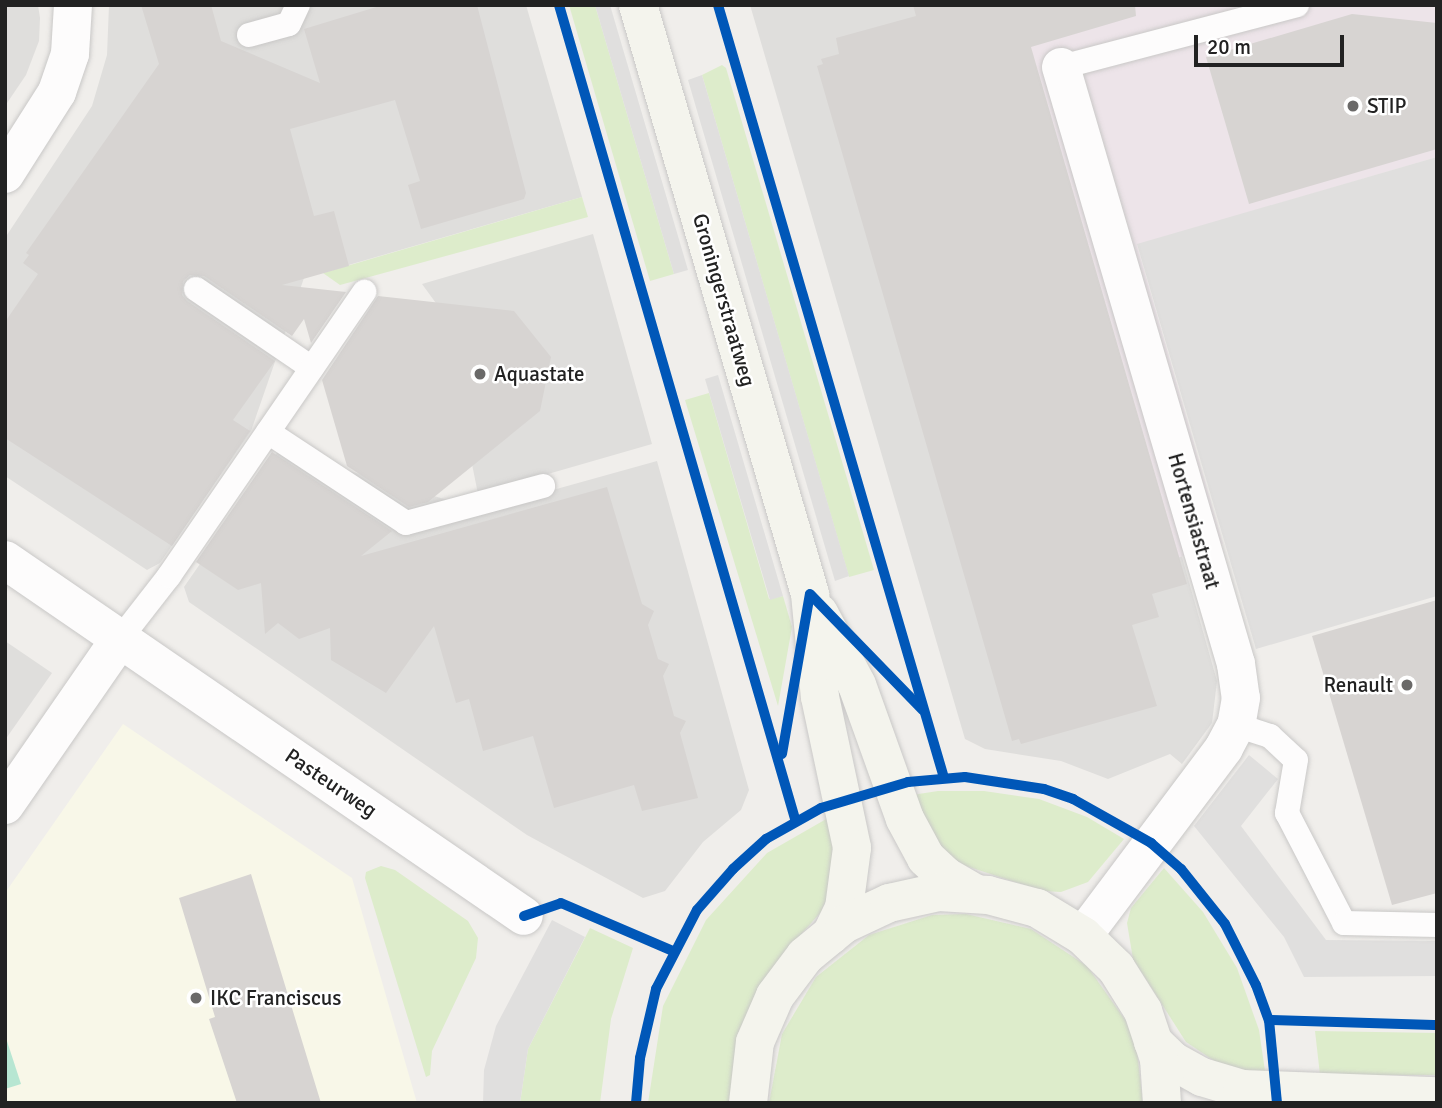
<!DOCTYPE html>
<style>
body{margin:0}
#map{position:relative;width:1442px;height:1108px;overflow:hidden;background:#f0eeeb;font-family:Signika,sans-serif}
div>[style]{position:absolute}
.residential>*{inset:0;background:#dfdedc}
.industrial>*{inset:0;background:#ede4e9}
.education>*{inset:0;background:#f8f7e8}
.grass>*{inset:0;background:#ddeccb}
.pitch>*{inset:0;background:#b7e6d2}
.parking>*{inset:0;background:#e0dfde}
.building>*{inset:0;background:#d7d4d2}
.roads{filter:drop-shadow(0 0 2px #c9c8c7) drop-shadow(0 0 2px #c9c8c7)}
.service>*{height:24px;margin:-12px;padding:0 12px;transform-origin:12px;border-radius:12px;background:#fdfcfc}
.minor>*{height:38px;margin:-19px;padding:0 19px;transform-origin:19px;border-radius:19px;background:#fdfcfc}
.secondary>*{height:38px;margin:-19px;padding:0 19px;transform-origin:19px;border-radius:19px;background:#f4f4ed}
.cycleway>*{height:10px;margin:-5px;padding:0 5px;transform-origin:5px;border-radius:5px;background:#0057b8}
.dots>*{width:19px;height:19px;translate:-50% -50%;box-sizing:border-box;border:4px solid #fff;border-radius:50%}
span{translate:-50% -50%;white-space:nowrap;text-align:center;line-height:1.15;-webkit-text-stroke:5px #fff;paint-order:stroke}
.poi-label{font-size:21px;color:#222}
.left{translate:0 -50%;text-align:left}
.right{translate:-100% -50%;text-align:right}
.street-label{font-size:21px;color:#222}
.frame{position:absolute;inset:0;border:7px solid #222;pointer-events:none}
.scale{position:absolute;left:1194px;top:35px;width:150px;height:32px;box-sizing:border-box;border:4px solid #222;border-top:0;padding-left:9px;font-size:21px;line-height:24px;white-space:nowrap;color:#222;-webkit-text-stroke:5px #fff;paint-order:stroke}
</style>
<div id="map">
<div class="residential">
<i style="clip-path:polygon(5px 5px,38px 5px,40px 18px,39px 41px,26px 75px,5px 106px)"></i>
<i style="clip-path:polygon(109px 5px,526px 5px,582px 197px,304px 278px,251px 431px,160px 563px,147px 570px,5px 476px,5px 238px,92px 106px,107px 55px)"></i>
<i style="clip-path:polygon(750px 5px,1026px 5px,1217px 681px,1212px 723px,1182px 764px,1170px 754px,1108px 779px,1061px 761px,985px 749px,965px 739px)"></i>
<i style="clip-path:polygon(593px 234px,652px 444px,478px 494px,441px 310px,422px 284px)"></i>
<i style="clip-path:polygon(279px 450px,481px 510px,657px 461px,749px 790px,741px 810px,703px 842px,665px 891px,643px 898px,527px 835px,189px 602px,184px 587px)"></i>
<i style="clip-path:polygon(5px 641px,52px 673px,5px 740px)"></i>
</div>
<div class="industrial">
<i style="clip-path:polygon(1026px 5px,1437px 5px,1437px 157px,1137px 245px,1223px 544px,1131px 572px,980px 59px)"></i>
</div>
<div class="education">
<i style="clip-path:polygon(123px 724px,352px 878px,417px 1103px,5px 1103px,5px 893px)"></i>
</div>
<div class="grass">
<i style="clip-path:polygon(569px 5px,595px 5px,674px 274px,650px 281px)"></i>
<i style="clip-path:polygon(722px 65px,726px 68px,874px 570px,849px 577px,702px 75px)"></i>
<i style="clip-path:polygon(582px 197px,588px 217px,340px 285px,323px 273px)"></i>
<i style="clip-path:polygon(709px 393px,769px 599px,783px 596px,792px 627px,778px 706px,685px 400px)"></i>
<i style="clip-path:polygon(938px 791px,984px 791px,1039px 799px,1087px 817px,1124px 839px,1088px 882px,1061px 892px,1043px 891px,963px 865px,941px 848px,912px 795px)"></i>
<i style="clip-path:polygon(828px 818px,835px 847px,829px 893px,821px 912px,788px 949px,737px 1044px,730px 1103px,648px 1103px,663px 1006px,706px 920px,767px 853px)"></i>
<i style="clip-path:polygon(381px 866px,395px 870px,468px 921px,478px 938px,476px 958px,432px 1051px,430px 1075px,426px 1077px,365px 878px,366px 872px)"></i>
<i style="clip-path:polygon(1164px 868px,1203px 912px,1237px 968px,1259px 1030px,1265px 1071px,1261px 1074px,1219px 1064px,1186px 1042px,1133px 959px,1127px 923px,1131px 908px)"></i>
<i style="clip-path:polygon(966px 914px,1031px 929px,1087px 966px,1126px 1021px,1137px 1052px,1143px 1103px,769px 1103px,782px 1034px,816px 977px,869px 935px,932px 915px)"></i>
<i style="clip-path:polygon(590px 928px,633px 948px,611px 1019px,600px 1103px,520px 1103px,528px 1049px)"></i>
<i style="clip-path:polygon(1315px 1031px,1437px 1033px,1437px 1075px,1320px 1075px)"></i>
</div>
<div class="pitch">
<i style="clip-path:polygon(5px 1035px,21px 1084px,5px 1089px)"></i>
</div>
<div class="parking">
<i style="clip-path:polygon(595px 5px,610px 5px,688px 270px,674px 274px)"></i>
<i style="clip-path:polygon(702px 75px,849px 576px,835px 581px,688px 80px)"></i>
<i style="clip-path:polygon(1437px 157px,1437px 596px,1256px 649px,1137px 244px)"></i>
<i style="clip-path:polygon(718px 375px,783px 596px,770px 600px,705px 379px)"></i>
<i style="clip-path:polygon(1249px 755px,1278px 779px,1241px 826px,1326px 940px,1437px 941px,1437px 976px,1304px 977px,1284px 937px,1194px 826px)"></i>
<i style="clip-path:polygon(552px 920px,585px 937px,528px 1049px,520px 1103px,483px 1103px,484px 1070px,496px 1026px)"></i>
</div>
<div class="building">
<i style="clip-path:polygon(141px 5px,211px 5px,221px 41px,320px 83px,304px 29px,383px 5px,477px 5px,526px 193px,524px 199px,421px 229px,408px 185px,420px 181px,395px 100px,290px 129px,314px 216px,334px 211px,349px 266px,282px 285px,346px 292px,311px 343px,304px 319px,292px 336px,204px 276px,190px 275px,183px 281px,182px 295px,187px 301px,275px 361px,233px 420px,250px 431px,172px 546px,5px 438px,5px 322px,38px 274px,23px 263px,29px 255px,26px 253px,159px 64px)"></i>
<i style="clip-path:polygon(913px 5px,1135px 5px,1136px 16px,1031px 47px,1187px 584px,1152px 594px,1159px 617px,1132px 625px,1157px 706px,1021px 744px,1019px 739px,1012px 741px,817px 66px,823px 64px,821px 59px,839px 54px,836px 38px,916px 16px)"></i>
<i style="clip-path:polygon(1352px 14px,1437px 23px,1437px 149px,1249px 204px,1206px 57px)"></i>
<i style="clip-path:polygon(378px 296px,514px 311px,551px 357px,540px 411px,428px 502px,409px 507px,347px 466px,322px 380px)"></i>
<i style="clip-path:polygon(272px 452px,392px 531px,361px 556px,607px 487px,642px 604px,654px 611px,648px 625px,658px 659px,669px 664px,663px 676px,674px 716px,686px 721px,680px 733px,698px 798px,642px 811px,634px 785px,554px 808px,533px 736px,483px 751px,469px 699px,456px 703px,434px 626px,386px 693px,331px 660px,330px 628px,299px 639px,278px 623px,265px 634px,261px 583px,238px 590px,196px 562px)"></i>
<i style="clip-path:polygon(1437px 600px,1437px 893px,1392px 905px,1312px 636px)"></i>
<i style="clip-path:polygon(251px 874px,321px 1103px,237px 1103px,209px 1019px,215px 1017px,179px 898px)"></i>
</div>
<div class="roads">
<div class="service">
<i style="left:249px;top:35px;width:41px;rotate:-15.4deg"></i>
<i style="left:289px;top:24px;width:21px;rotate:-65deg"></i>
<i style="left:1061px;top:67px;width:244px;rotate:-14.7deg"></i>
<i style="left:196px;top:289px;width:140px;rotate:34.3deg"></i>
<i style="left:268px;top:432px;width:165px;rotate:33.4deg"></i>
<i style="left:406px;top:523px;width:142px;rotate:-15.1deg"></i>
<i style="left:120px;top:639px;width:80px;rotate:-52.1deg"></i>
<i style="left:169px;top:576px;width:345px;rotate:-55.5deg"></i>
<i style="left:1236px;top:725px;width:36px;rotate:18deg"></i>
<i style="left:1270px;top:736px;width:35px;rotate:43deg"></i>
<i style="left:1296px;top:760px;width:54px;rotate:99.6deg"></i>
<i style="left:1287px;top:813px;width:124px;rotate:62.6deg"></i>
<i style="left:1344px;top:923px;width:93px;rotate:1.2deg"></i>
</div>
<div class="minor">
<i style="left:1061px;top:67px;width:622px;rotate:73.66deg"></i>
<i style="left:1236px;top:664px;width:34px;rotate:82deg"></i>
<i style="left:1241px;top:698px;width:27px;rotate:100deg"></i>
<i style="left:1236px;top:725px;width:26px;rotate:118deg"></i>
<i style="left:1224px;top:748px;width:235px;rotate:126.9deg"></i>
<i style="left:5px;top:174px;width:97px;rotate:-57.6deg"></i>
<i style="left:57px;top:92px;width:40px;rotate:-71.1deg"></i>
<i style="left:70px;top:54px;width:49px;rotate:-86.5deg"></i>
<i style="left:5px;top:560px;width:629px;rotate:34.45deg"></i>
<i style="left:5px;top:805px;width:202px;rotate:-55.3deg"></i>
</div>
<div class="secondary">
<i style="left:638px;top:5px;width:614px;rotate:73.72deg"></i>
<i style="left:810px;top:594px;width:103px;rotate:84.5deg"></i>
<i style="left:820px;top:697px;width:154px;rotate:78deg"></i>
<i style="left:852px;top:848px;width:61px;rotate:97.6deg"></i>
<i style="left:844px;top:908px;width:30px;rotate:116deg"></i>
<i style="left:819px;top:613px;width:81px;rotate:62.2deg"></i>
<i style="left:857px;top:685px;width:142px;rotate:70.3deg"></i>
<i style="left:905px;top:819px;width:44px;rotate:61.7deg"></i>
<i style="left:926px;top:858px;width:26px;rotate:43deg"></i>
<i style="left:945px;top:876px;width:36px;rotate:30deg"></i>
<i style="left:1153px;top:1042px;width:28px;rotate:44deg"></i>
<i style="left:1173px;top:1061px;width:33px;rotate:29deg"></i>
<i style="left:1202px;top:1077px;width:42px;rotate:16.7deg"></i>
<i style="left:1242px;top:1089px;width:195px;rotate:2.1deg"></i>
<i style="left:748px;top:1103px;width:61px;rotate:-83.5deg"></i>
<i style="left:755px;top:1042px;width:50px;rotate:-66.5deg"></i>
<i style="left:775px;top:996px;width:50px;rotate:-53.1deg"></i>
<i style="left:805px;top:956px;width:50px;rotate:-39.4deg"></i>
<i style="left:844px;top:924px;width:50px;rotate:-25deg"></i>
<i style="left:889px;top:903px;width:51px;rotate:-12.4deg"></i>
<i style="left:939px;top:892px;width:49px;rotate:3.5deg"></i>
<i style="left:988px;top:895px;width:51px;rotate:14.9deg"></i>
<i style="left:1037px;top:908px;width:54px;rotate:31.3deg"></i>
<i style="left:1083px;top:936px;width:46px;rotate:44.1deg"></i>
<i style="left:1116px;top:968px;width:51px;rotate:57.9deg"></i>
<i style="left:1143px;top:1011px;width:51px;rotate:71.6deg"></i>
<i style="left:1159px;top:1059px;width:44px;rotate:86.1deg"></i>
</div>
</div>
<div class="cycleway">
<i style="left:559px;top:5px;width:848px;rotate:73.83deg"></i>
<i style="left:718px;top:5px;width:805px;rotate:73.7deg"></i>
<i style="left:810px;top:594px;width:162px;rotate:45.8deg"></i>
<i style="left:782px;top:754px;width:162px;rotate:-80.1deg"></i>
<i style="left:524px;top:916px;width:39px;rotate:-19deg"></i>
<i style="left:561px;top:903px;width:122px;rotate:23.2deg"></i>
<i style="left:1269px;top:1020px;width:168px;rotate:1.7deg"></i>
<i style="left:636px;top:1103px;width:45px;rotate:-84.9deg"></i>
<i style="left:640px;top:1058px;width:71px;rotate:-76.9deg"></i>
<i style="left:656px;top:989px;width:89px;rotate:-62.6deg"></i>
<i style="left:697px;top:910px;width:55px;rotate:-48.7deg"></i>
<i style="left:733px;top:869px;width:45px;rotate:-42.3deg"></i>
<i style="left:766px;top:839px;width:63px;rotate:-29.4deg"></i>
<i style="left:821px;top:808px;width:91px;rotate:-16.6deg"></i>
<i style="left:908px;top:782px;width:57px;rotate:-5deg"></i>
<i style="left:965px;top:777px;width:80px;rotate:8.6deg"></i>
<i style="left:1044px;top:789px;width:31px;rotate:19deg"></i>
<i style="left:1073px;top:799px;width:90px;rotate:29.4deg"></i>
<i style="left:1151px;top:843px;width:40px;rotate:41deg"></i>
<i style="left:1181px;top:869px;width:70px;rotate:51.3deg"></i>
<i style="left:1225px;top:924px;width:68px;rotate:63.1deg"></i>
<i style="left:1256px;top:985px;width:37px;rotate:70deg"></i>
<i style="left:1269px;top:1020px;width:83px;rotate:84.5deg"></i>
</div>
<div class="dots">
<i style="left:1353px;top:106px;background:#6a6968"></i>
<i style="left:480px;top:374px;background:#6a6968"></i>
<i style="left:1407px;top:685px;background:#6a6968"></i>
<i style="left:196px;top:998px;background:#6a6968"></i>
</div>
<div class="poi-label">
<span class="left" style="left:1367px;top:106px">STIP</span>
<span class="left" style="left:494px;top:374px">Aquastate</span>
<span class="right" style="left:1393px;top:685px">Renault</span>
<span class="left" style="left:210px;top:998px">IKC Franciscus</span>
</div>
<div class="street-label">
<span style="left:724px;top:300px;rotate:74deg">Groningerstraatweg</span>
<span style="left:1194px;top:521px;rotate:74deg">Hortensiastraat</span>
<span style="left:331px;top:783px;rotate:34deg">Pasteurweg</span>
</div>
<div class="frame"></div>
<div class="scale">20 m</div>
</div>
